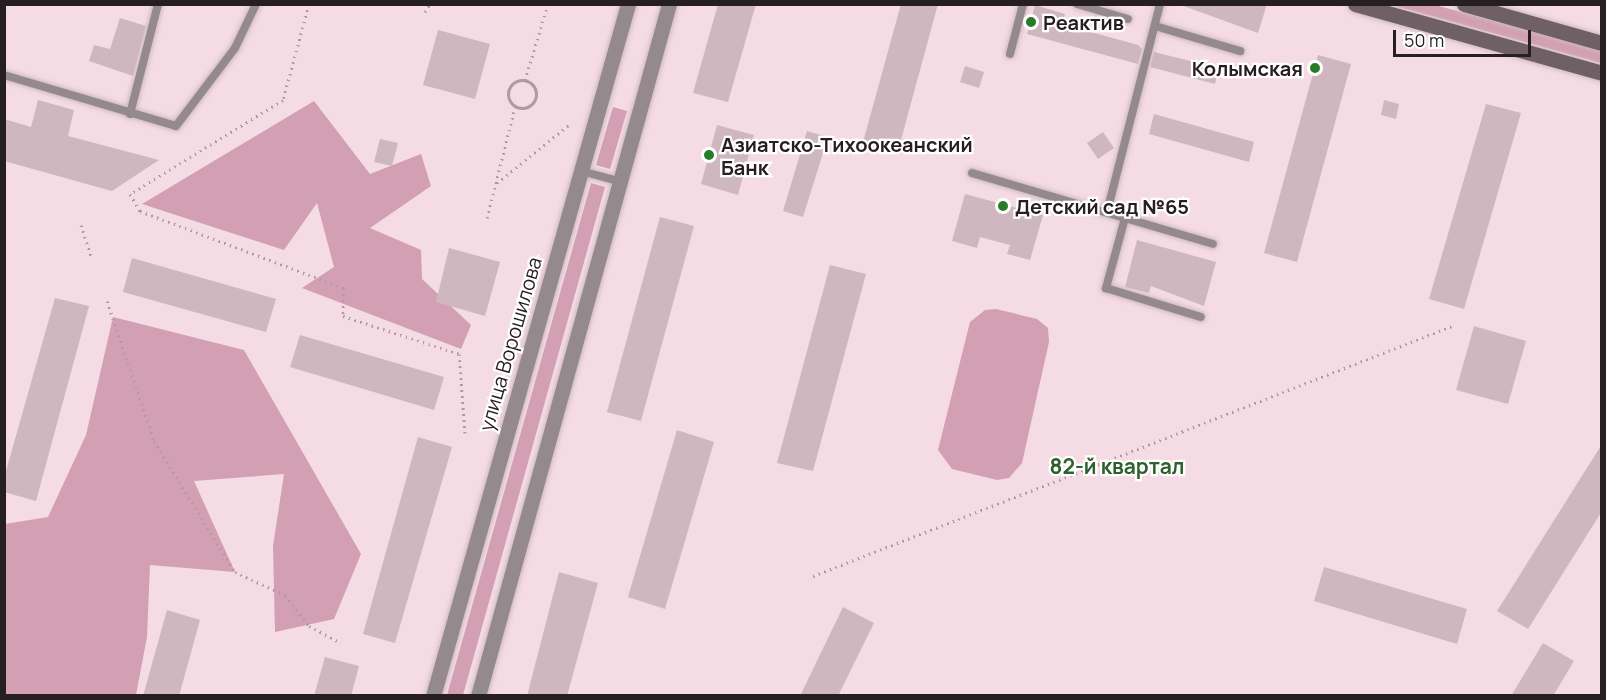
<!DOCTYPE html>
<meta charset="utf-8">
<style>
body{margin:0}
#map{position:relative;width:1606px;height:700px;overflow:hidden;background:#f4dbe4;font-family:Manrope,sans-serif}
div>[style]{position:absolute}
.green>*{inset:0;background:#d39fb3}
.building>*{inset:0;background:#cfb7c0}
.path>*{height:3px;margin-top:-1.5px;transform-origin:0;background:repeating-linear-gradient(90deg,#ae9aa2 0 1.5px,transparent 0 6px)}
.path>.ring{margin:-1.5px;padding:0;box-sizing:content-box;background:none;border:3px solid #ae9aa2;border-radius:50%}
.roads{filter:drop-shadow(0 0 2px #cfb9c1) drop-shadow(0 0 2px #cfb9c1)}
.service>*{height:8px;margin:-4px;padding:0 4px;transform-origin:4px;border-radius:4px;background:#948a8e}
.minor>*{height:15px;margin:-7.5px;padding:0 7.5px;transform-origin:7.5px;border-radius:7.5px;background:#948a8e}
.secondary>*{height:15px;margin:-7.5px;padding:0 7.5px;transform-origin:7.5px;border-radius:7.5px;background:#6e6065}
.dots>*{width:16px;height:16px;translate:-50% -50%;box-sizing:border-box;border:3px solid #fff;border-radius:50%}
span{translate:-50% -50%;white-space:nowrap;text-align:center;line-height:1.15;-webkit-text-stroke:4.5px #fff;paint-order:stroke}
.poi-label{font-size:20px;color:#271e22;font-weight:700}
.left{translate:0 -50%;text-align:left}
.right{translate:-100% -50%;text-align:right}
.street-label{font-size:20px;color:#271e22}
.neighbourhood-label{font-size:21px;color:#2d612c;font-weight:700}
.frame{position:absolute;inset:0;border:6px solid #271e22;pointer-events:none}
.scale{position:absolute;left:1393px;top:30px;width:138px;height:27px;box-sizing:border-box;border:3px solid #271e22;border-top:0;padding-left:8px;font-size:18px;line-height:21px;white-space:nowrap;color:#271e22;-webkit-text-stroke:4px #fff;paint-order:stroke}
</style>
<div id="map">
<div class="green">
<i style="clip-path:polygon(1392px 5px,1435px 5px,1601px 50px,1601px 63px)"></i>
<i style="clip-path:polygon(314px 101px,370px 174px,421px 154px,431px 186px,370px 228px,421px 250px,422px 279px,471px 325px,461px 349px,302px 288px,334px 267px,317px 203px,284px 250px,142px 204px)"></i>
<i style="clip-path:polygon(613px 107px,627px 111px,610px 169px,596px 165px)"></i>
<i style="clip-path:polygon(591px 183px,605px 187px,463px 695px,447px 695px)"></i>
<i style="clip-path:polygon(996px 309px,1037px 319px,1048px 328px,1049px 342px,1022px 463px,1009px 478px,997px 480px,952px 469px,938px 450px,970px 322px,985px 310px)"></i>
<i style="clip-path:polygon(113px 317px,244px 350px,361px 554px,334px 619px,275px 632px,273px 546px,284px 474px,194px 481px,235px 572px,150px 565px,147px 637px,136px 695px,5px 695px,5px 524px,48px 517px,86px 435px)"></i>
</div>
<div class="building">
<i style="clip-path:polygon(718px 4px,756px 4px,728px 102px,693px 93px)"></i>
<i style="clip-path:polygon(901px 4px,938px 4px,898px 151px,863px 142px)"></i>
<i style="clip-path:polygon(1178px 4px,1267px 4px,1258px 33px)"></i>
<i style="clip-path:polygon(1035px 5px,1065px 14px,1062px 24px,1138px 45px,1142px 49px,1138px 64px,1027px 34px)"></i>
<i style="clip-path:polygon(120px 18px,146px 26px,133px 76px,89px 61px,94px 45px,110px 49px)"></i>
<i style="clip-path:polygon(438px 30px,490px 44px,475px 99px,423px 85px)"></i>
<i style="clip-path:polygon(1154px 52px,1219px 68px,1215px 84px,1150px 67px)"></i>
<i style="clip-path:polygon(1318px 55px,1351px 64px,1297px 262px,1264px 253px)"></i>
<i style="clip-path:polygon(965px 66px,984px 72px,979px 88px,960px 82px)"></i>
<i style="clip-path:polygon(38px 100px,74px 110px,68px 136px,159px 160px,112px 191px,4px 161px,4px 119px,31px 127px)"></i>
<i style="clip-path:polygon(1384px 100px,1399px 104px,1396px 119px,1381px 115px)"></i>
<i style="clip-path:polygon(1486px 104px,1521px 113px,1464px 309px,1429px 299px)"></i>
<i style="clip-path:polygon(1154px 114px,1254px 142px,1249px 162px,1149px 134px)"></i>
<i style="clip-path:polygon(717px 125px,754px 135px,738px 195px,701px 184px)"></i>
<i style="clip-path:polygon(807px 131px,828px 137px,803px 217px,783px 211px)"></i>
<i style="clip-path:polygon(1103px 132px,1114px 148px,1098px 159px,1087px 143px)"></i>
<i style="clip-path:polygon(380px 139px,398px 143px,392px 166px,374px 162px)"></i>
<i style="clip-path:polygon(965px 194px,1043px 215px,1030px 260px,1007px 254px,1010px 245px,980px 237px,977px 248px,952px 241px)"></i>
<i style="clip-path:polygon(660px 217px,694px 226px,641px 421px,607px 412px)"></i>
<i style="clip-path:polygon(1137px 240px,1216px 262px,1204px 306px,1151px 286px,1149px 293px,1125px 287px)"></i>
<i style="clip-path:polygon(449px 248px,500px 262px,485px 316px,436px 302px)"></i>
<i style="clip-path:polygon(132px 258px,276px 299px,266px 332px,123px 292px)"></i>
<i style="clip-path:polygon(830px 265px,866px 274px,813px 471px,777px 463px)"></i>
<i style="clip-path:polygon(55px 298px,89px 306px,36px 501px,4px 492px,4px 478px)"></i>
<i style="clip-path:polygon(1474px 326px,1526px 341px,1508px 404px,1456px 390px)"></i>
<i style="clip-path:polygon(300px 335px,444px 377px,434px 410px,290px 367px)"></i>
<i style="clip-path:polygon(677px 430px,714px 442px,665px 609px,628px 597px)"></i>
<i style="clip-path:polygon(418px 437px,452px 447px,395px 643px,363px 634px)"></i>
<i style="clip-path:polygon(1602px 444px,1602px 511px,1528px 629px,1497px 611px)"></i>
<i style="clip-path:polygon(1324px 567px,1467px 609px,1457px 644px,1314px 601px)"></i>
<i style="clip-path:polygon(559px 572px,598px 583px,567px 696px,527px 696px)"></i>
<i style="clip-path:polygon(843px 607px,874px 623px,838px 696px,800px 696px)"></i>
<i style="clip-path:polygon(167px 610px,200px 620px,179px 696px,143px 696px)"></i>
<i style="clip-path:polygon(1543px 643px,1574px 661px,1553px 696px,1511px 696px)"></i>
<i style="clip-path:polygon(325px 657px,359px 666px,351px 696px,314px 696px)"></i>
</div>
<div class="path">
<i style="left:309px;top:4px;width:99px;rotate:105.2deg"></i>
<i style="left:283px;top:100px;width:180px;rotate:148.4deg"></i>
<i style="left:130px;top:194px;width:20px;rotate:60deg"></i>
<i style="left:140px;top:211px;width:218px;rotate:20.7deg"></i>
<i style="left:344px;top:288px;width:28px;rotate:92deg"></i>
<i style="left:343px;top:316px;width:122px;rotate:18.1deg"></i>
<i style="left:459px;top:354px;width:79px;rotate:85.7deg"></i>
<i style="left:425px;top:12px;width:9px;rotate:-58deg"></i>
<i class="ring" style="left:508px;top:80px;width:25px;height:25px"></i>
<i style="left:525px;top:80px;width:79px;rotate:-73.2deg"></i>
<i style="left:497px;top:183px;width:95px;rotate:-39deg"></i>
<i style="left:487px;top:218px;width:114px;rotate:-75.8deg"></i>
<i style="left:81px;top:225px;width:35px;rotate:72deg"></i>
<i style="left:107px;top:301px;width:148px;rotate:71.4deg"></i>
<i style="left:154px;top:441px;width:154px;rotate:58.3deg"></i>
<i style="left:235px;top:572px;width:55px;rotate:24.7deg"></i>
<i style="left:285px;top:595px;width:39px;rotate:52deg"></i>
<i style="left:309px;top:626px;width:36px;rotate:28deg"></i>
<i style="left:813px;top:576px;width:686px;rotate:-21.37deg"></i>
</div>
<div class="roads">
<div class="service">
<i style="left:1077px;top:4px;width:53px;rotate:16.4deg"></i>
<i style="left:1155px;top:26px;width:89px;rotate:16.4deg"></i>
<i style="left:1010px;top:54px;width:52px;rotate:-75.4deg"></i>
<i style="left:4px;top:75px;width:179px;rotate:16.5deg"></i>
<i style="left:176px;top:126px;width:98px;rotate:-52.9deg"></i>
<i style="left:235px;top:48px;width:49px;rotate:-64.5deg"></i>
<i style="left:130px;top:114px;width:114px;rotate:-75.7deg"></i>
<i style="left:581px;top:171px;width:39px;rotate:15deg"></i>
<i style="left:972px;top:173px;width:251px;rotate:16.4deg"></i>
<i style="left:1107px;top:212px;width:215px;rotate:-75.7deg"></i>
<i style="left:1125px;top:218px;width:73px;rotate:105.2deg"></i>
<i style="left:1106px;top:288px;width:99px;rotate:17deg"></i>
</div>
<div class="minor">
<i style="left:433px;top:696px;width:719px;rotate:-74.26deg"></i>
<i style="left:478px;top:696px;width:718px;rotate:-74.57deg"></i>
</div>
<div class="secondary">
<i style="left:1355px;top:4px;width:256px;rotate:15.6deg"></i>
<i style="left:1464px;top:4px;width:143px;rotate:15.8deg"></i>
</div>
</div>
<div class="dots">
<i style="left:1031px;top:22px;background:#287c28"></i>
<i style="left:1315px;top:68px;background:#287c28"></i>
<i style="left:709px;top:155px;background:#287c28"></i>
<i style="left:1003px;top:206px;background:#287c28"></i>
</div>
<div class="poi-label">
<span class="left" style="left:1043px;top:22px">Реактив</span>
<span class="right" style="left:1303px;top:68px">Колымская</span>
<span class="left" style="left:721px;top:156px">Азиатско-Тихоокеанский<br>Банк</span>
<span class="left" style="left:1015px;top:206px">Детский сад №65</span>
</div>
<div class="street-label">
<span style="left:510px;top:344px;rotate:-74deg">улица Ворошилова</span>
</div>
<div class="neighbourhood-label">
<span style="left:1117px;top:466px">82-й квартал</span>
</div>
<div class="frame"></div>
<div class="scale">50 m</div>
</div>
